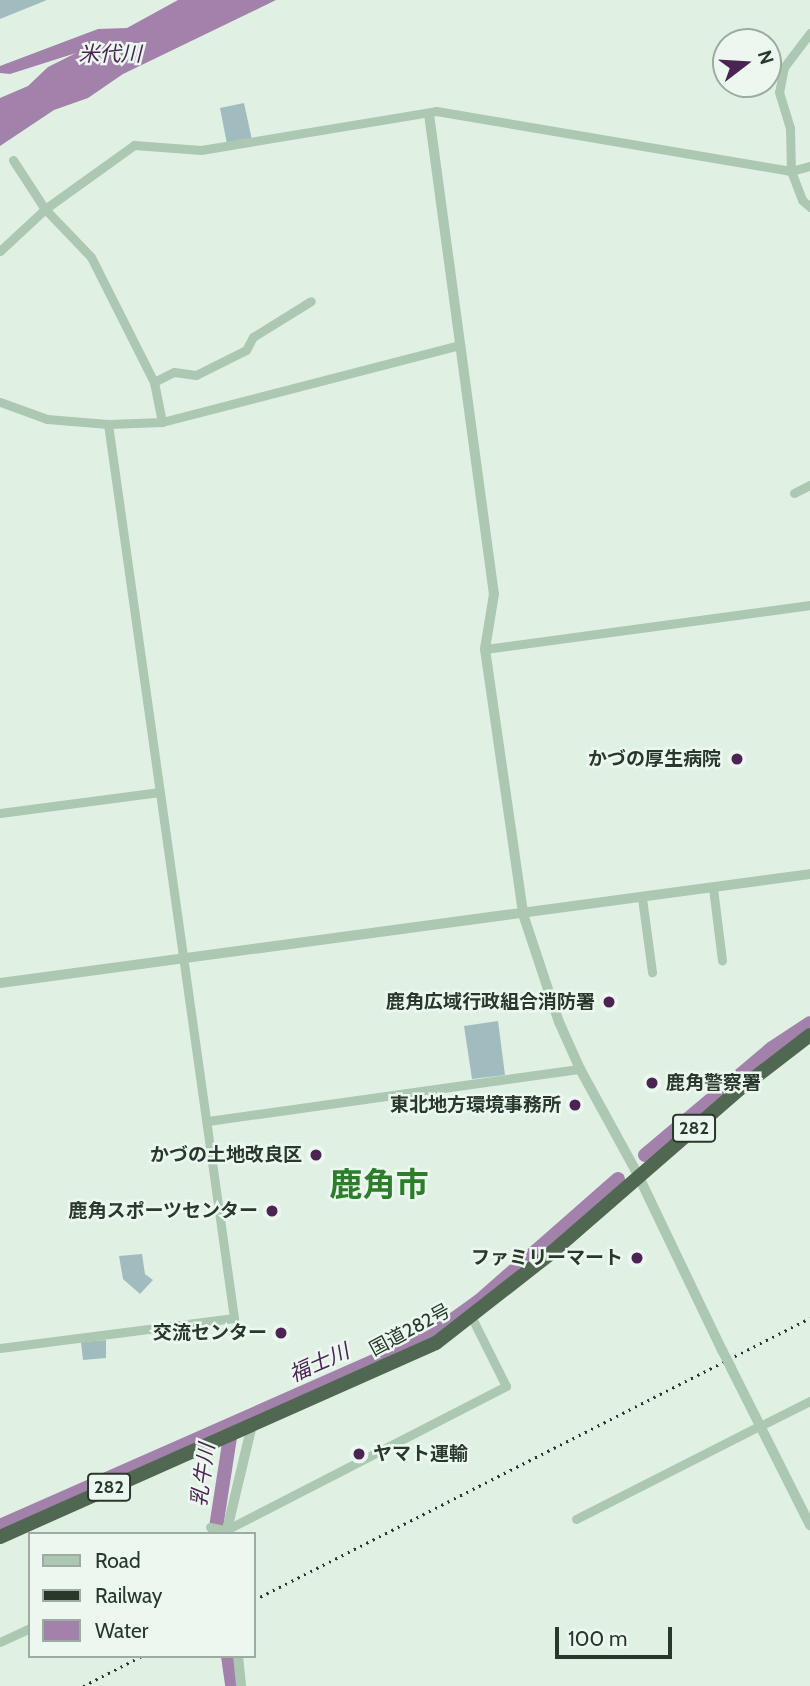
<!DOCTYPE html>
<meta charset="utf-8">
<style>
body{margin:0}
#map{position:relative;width:810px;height:1686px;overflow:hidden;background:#e0f1e4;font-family:Cabin,"Noto Sans JP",sans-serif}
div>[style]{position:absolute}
.green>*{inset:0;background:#a1bcbe}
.water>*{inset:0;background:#a281ab}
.river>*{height:14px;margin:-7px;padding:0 7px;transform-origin:7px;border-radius:7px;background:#a281ab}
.minor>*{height:9px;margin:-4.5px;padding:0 4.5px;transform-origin:4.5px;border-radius:4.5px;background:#acc8b2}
.tertiary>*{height:10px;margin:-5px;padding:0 5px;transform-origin:5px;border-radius:5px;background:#acc8b2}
.trunk>*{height:14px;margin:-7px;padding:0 7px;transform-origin:7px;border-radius:7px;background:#506751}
.rail>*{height:2.5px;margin-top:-1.25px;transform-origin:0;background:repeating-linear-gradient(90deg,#2a372b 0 2px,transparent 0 7px)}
.tertiary-bridge>*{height:10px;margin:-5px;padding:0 5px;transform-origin:5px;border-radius:5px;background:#acc8b2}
.dots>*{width:19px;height:19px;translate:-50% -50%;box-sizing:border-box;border:4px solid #ecf8ef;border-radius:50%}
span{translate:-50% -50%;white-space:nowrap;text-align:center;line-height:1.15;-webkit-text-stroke:5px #ecf8ef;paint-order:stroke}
.shield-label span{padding:2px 5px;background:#ecf8ef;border:2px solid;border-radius:5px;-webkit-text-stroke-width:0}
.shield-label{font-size:18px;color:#2a372b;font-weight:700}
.poi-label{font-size:19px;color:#2a372b;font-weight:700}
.right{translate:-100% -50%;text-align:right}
.left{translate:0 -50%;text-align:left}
.street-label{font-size:19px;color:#2a372b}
.water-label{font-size:21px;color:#4b2454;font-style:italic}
.town-label{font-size:33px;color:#2d7e2b;font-weight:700}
.legend{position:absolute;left:28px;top:1532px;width:228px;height:126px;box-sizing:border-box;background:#ecf8ef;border:2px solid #9eaba1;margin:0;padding:9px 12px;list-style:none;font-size:21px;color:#2a372b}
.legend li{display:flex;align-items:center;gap:14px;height:35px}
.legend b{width:35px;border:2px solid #9eaba1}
.north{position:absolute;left:712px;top:28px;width:70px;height:70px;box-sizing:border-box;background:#ecf8ef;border:2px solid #9eaba1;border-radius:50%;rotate:73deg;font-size:19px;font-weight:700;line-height:28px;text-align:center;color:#2a372b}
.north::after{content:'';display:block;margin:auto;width:24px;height:32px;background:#4b2454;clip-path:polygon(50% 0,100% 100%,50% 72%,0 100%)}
.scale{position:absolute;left:555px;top:1627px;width:117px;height:32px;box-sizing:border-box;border:4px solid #2a372b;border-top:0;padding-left:9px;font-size:21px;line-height:24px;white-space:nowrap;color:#2a372b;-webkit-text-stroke:5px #ecf8ef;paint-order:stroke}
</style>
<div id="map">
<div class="green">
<i style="clip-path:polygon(0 0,47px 0,0 19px)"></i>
<i style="clip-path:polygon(244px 103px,252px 140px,227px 144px,220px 108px)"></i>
<i style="clip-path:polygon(498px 1021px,505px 1075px,472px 1079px,464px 1026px)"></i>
<i style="clip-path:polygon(142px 1254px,145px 1274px,153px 1280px,140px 1294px,123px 1279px,119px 1256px)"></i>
<i style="clip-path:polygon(106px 1340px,106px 1358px,83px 1360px,81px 1342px)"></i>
</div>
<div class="water">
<i style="clip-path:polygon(178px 0,276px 0,123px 74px,88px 98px,54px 110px,0 146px,0 98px,28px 86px,48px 67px,76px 53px,10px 74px,0 73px,0 66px,98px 29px,127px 28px)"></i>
</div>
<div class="river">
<i style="left:645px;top:1155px;width:166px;rotate:-40.1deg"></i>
<i style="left:772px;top:1048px;width:45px;rotate:-33.3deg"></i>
<i style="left:0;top:1526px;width:469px;rotate:-23.8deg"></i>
<i style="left:429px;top:1337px;width:62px;rotate:-35.8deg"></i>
<i style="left:479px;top:1301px;width:185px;rotate:-41.3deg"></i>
<i style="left:215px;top:1534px;width:111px;rotate:-81.2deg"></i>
<i style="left:228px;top:1656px;width:30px;rotate:82deg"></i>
</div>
<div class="minor">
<i style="left:810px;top:33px;width:43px;rotate:127.4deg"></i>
<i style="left:784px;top:67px;width:25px;rotate:101deg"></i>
<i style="left:779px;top:92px;width:38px;rotate:73deg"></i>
<i style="left:790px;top:128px;width:43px;rotate:88.7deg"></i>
<i style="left:791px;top:171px;width:31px;rotate:69deg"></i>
<i style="left:802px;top:200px;width:11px;rotate:41deg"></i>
<i style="left:13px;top:160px;width:59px;rotate:56.9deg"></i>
<i style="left:45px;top:209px;width:66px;rotate:46.2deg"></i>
<i style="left:91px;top:257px;width:140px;rotate:63.3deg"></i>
<i style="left:154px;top:382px;width:41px;rotate:78.7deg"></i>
<i style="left:0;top:251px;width:62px;rotate:-43deg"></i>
<i style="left:45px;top:209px;width:110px;rotate:-35.7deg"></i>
<i style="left:134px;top:145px;width:67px;rotate:4.3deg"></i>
<i style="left:201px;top:150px;width:238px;rotate:-9.4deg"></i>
<i style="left:436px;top:111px;width:360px;rotate:9.6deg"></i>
<i style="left:791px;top:171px;width:20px;rotate:-15deg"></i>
<i style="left:154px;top:382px;width:22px;rotate:-27deg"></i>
<i style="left:174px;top:372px;width:22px;rotate:8deg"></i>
<i style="left:196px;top:375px;width:56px;rotate:-26.6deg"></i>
<i style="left:246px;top:350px;width:15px;rotate:-62deg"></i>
<i style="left:253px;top:337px;width:68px;rotate:-31.8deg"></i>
<i style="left:0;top:402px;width:50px;rotate:19.9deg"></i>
<i style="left:47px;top:419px;width:61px;rotate:4.7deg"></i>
<i style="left:108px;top:424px;width:54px;rotate:-2.1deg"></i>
<i style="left:162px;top:422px;width:308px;rotate:-14.5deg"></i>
<i style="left:794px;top:493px;width:18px;rotate:-27deg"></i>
<i style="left:485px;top:649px;width:328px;rotate:-7.7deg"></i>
<i style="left:0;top:813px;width:161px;rotate:-7.5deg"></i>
<i style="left:713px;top:888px;width:73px;rotate:82.9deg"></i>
<i style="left:642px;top:898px;width:75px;rotate:82.3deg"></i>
<i style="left:208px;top:1121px;width:376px;rotate:-8deg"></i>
<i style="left:0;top:1348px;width:236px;rotate:-7.3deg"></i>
<i style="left:234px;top:1318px;width:903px;rotate:-98.02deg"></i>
<i style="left:766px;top:1423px;width:49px;rotate:-26.6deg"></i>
<i style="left:576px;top:1519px;width:201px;rotate:-26.9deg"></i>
<i style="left:210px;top:1527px;width:16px;rotate:11deg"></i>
<i style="left:226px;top:1530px;width:315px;rotate:-27.2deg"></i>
<i style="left:506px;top:1386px;width:76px;rotate:-116.6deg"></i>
<i style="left:0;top:1642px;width:33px;rotate:-25deg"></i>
</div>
<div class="tertiary">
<i style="left:429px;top:114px;width:484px;rotate:82.3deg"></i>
<i style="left:494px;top:594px;width:56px;rotate:99.3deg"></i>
<i style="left:485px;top:649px;width:268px;rotate:81.8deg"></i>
<i style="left:523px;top:914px;width:114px;rotate:71.6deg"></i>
<i style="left:559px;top:1022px;width:51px;rotate:65.9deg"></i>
<i style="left:580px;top:1069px;width:121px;rotate:61.3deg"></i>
<i style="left:638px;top:1175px;width:194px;rotate:64.4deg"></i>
<i style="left:0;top:983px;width:817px;rotate:-7.66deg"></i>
<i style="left:731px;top:1368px;width:176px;rotate:63.3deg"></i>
<i style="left:226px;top:1534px;width:112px;rotate:-76.6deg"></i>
<i style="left:238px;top:1656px;width:30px;rotate:84deg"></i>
</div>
<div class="trunk">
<i style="left:0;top:1537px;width:477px;rotate:-24deg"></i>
<i style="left:436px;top:1343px;width:146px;rotate:-38deg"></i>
<i style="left:551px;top:1253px;width:245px;rotate:-41deg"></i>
<i style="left:736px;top:1092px;width:93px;rotate:-37.6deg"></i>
</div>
<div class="rail">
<i style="left:254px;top:1600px;width:623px;rotate:-26.89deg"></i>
<i style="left:83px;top:1686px;width:66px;rotate:-27deg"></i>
</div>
<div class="tertiary-bridge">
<i style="left:722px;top:1350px;width:20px;rotate:63deg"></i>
</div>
<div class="dots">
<i style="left:737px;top:759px;background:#4b2454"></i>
<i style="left:609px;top:1002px;background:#4b2454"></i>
<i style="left:652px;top:1083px;background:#4b2454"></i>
<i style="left:575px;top:1105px;background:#4b2454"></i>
<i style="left:316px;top:1155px;background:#4b2454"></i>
<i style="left:272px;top:1211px;background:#4b2454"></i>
<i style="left:637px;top:1258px;background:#4b2454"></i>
<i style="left:281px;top:1333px;background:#4b2454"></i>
<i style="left:359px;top:1454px;background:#4b2454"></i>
</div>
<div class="shield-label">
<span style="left:694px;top:1128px">282</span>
<span style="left:109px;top:1487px">282</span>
</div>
<div class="poi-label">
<span class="right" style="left:721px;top:759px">かづの厚生病院</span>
<span class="right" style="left:595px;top:1002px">鹿角広域行政組合消防署</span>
<span class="left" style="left:666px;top:1083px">鹿角警察署</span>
<span class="right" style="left:561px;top:1105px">東北地方環境事務所</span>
<span class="right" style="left:302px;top:1155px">かづの土地改良区</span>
<span class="right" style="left:258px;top:1211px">鹿角スポーツセンター</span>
<span class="right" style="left:623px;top:1258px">ファミリーマート</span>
<span class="right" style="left:267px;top:1333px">交流センター</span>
<span class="left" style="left:373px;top:1454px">ヤマト運輸</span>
</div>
<div class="street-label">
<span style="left:410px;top:1330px;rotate:-28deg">国道282号</span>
</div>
<div class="water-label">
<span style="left:110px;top:54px">米代川</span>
<span style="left:319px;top:1363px;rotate:-24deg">福士川</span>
<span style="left:203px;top:1475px;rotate:-82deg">乳牛川</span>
</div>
<div class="town-label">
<span style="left:379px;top:1185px">鹿角市</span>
</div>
<ul class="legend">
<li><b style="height:9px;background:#acc8b2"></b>Road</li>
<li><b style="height:9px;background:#2a372b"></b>Railway</li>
<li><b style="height:19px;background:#a281ab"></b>Water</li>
</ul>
<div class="north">N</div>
<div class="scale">100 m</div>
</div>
